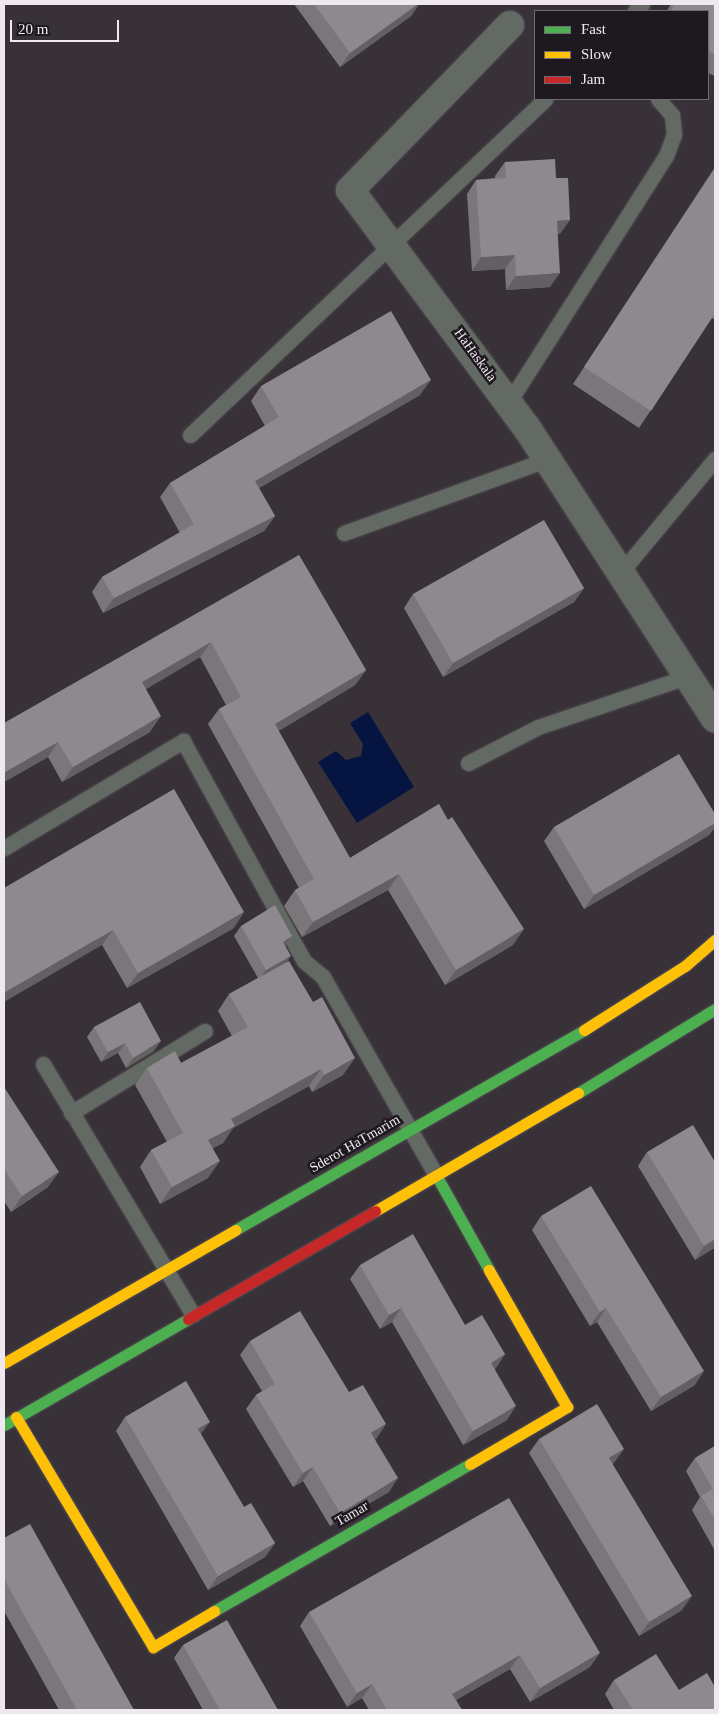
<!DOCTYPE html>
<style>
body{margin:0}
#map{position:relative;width:719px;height:1714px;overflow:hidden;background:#383238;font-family:Georgia,serif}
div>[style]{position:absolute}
.water>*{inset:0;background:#061442}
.roads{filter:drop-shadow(0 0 1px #555055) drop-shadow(0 0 1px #555055)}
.lane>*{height:15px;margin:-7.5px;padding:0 7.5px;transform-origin:7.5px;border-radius:7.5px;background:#636a64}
.street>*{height:28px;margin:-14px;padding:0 14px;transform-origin:14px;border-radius:14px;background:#636a64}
.fast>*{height:11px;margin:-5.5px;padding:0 5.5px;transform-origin:5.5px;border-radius:5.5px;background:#4caf50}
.slow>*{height:11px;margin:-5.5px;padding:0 5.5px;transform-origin:5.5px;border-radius:5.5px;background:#ffc107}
.jam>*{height:11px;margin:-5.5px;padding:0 5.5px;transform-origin:5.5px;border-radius:5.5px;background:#c62828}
.wall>*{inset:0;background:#7a767a}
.shaded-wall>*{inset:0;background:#636063}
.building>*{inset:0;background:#8e898e}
span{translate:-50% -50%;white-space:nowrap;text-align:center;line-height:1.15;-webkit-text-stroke:5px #1e181f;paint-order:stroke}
.street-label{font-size:14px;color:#f0e8f1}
.frame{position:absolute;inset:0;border:5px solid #f0e8f1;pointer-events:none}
.legend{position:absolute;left:534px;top:10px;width:175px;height:90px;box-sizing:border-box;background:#1e181f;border:1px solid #726b73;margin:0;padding:6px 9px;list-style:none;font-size:15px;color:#f0e8f1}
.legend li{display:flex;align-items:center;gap:10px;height:25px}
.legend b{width:25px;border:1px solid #726b73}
.scale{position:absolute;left:10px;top:20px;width:109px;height:22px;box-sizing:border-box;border:2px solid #f0e8f1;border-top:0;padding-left:6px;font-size:15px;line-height:18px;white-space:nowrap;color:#f0e8f1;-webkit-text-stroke:4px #1e181f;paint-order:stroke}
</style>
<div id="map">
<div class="water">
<i style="clip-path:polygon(368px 712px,414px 787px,357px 823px,318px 762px,336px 751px,346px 760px,361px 756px,363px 744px,350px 723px)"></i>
</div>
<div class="roads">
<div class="lane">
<i style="left:635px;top:11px;width:10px;rotate:-45deg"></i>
<i style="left:509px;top:402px;width:292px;rotate:-57.5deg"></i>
<i style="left:666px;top:156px;width:23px;rotate:-70deg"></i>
<i style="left:674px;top:134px;width:19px;rotate:-96deg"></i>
<i style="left:672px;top:115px;width:21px;rotate:-131deg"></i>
<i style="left:190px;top:435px;width:489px;rotate:-43.4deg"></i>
<i style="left:344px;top:533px;width:217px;rotate:-19.9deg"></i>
<i style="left:622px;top:571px;width:146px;rotate:-50.3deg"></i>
<i style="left:468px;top:763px;width:79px;rotate:-27.2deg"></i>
<i style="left:538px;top:727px;width:159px;rotate:-18.7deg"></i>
<i style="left:4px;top:848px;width:209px;rotate:-30.9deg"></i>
<i style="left:183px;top:741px;width:251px;rotate:61.2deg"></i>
<i style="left:304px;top:961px;width:25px;rotate:40deg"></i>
<i style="left:323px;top:977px;width:228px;rotate:60.3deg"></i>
<i style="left:43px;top:1064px;width:292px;rotate:59.1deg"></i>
<i style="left:71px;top:1113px;width:157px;rotate:-31.5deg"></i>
</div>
<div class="street">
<i style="left:510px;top:25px;width:230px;rotate:134.1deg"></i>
<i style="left:350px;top:190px;width:297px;rotate:53.4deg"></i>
<i style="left:527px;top:428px;width:346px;rotate:57.1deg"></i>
</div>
<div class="fast">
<i style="left:578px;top:1093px;width:161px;rotate:-31.5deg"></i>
<i style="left:436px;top:1175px;width:109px;rotate:60.8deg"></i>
<i style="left:235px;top:1230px;width:402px;rotate:-29.8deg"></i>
<i style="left:4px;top:1425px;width:212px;rotate:-29.9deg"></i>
<i style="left:214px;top:1611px;width:295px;rotate:-29.9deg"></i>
</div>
<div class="slow">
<i style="left:584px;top:1030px;width:120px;rotate:-32.4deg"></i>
<i style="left:685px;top:966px;width:40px;rotate:-41deg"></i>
<i style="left:375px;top:1211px;width:235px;rotate:-30.2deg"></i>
<i style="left:4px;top:1363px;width:267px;rotate:-29.9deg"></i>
<i style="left:16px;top:1417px;width:268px;rotate:59.2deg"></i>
<i style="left:153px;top:1647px;width:71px;rotate:-30.5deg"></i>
<i style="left:470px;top:1464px;width:113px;rotate:-30.4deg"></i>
<i style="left:567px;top:1407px;width:158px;rotate:-119.7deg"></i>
</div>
<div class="jam">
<i style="left:188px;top:1319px;width:216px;rotate:-30deg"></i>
</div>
</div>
<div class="wall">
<i style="clip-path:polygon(294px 4px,419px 4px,411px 16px,340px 67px)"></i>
<i style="clip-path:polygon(671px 4px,715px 4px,715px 76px,708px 73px,708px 11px,667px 11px)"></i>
<i style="clip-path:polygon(505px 162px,560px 234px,557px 234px,550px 287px,506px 290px,505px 269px,472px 271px,467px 194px,476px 180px,495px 178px,495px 176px)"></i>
<i style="clip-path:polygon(715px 167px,715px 320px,712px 318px,639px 428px,573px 384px)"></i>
<i style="clip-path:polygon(261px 386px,420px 395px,259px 488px,275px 516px,264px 531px,103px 613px,92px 592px,102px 577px,180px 533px,160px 497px,170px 483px,265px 426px,251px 401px)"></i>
<i style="clip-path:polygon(299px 555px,366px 670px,355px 685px,278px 731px,350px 858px,439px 804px,513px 945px,445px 985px,388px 890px,302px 937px,284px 906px,295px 890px,299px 888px,208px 724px,219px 709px,226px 705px,200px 657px,146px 689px,150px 732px,62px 782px,48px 757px,4px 782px)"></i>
<i style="clip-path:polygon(584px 588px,574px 602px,443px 677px,404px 608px,413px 594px)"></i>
<i style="clip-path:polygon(715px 814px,715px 827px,709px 835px,584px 909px,544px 841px,554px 827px)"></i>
<i style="clip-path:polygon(4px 888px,234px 928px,127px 988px,102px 945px)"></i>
<i style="clip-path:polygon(241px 926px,292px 936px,285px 946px,286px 963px,343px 1075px,312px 1092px,309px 1086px,233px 1128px,223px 1143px,213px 1148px,208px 1178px,160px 1204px,140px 1167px,151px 1150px,167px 1142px,135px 1085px,147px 1068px,181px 1063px,232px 1036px,218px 1011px,229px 994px,258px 978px,234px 936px)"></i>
<i style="clip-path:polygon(94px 1027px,154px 1051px,126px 1068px,118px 1053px,101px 1062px,87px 1037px)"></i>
<i style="clip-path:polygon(4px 1087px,48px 1187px,11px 1212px,4px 1201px)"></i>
<i style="clip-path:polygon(647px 1152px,715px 1162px,715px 1250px,714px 1248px,695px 1260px,638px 1166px)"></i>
<i style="clip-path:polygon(541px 1216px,695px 1385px,651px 1411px,597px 1322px,590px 1326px,532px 1230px)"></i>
<i style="clip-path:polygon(360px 1265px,465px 1325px,505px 1354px,495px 1369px,507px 1420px,463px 1445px,392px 1322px,380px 1329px,350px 1279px)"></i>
<i style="clip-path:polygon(250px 1341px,377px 1438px,375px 1439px,389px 1492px,330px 1526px,303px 1481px,293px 1487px,246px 1409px,256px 1395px,262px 1391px,240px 1355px)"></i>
<i style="clip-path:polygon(125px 1417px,201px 1435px,244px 1507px,275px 1543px,265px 1557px,208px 1590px,116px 1431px)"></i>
<i style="clip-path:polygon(539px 1439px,614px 1463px,612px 1464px,682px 1610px,639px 1636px,529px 1453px)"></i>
<i style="clip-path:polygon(715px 1446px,715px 1551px,692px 1510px,700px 1497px,686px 1471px,695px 1458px)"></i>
<i style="clip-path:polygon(4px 1538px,134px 1710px,59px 1710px,4px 1611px)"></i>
<i style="clip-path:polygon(309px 1612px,590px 1667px,530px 1702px,510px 1669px,456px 1700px,462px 1710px,369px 1710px,362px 1698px,347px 1707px,300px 1626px)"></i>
<i style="clip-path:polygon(183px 1645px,278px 1710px,203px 1710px,174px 1658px)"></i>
<i style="clip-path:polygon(614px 1680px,679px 1690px,715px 1710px,614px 1710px,605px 1694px)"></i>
</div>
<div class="shaded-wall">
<i style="clip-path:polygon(418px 4px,419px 4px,411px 16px,340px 67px,350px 53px)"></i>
<i style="clip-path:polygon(570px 220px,560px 234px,547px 235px,557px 221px)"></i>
<i style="clip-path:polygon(515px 255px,505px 269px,472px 271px,481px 257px)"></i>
<i style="clip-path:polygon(560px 273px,550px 287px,506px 290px,516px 276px)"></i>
<i style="clip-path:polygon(431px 380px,420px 395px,245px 496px,255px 481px)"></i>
<i style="clip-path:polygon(275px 516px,264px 531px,103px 613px,114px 598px)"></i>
<i style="clip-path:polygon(584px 588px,574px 602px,443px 677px,453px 663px)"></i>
<i style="clip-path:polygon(211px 642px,200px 657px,131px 698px,142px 682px)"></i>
<i style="clip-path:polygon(366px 670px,355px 685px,264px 740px,275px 724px)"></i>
<i style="clip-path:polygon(161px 716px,150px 732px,62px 782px,73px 767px)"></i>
<i style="clip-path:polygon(58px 742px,48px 757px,4px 782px,4px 773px)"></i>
<i style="clip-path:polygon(715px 823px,715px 827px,709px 835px,584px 909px,594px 895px)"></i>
<i style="clip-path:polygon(399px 874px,388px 890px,302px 937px,313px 922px)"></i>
<i style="clip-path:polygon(244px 912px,234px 928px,127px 988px,138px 973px)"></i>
<i style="clip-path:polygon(524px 929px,513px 945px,445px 985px,456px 970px)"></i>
<i style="clip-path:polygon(113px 930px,102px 945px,4px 1002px,4px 993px)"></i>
<i style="clip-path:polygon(292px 936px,285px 946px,283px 942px)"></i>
<i style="clip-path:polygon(291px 956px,284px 966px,259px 980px,266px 970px)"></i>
<i style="clip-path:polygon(161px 1041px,154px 1051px,126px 1068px,133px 1058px)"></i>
<i style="clip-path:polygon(125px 1043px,118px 1053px,101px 1062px,108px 1052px)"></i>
<i style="clip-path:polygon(355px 1058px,343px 1075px,312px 1092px,324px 1075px)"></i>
<i style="clip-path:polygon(321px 1069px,309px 1086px,233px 1128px,223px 1143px,197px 1157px,208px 1140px,231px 1119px)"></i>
<i style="clip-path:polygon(220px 1161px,208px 1178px,160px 1204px,172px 1187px)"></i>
<i style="clip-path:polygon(59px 1172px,48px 1187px,11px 1212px,22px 1196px)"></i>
<i style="clip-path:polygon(715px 1239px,715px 1246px,714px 1248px,695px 1260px,704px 1246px)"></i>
<i style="clip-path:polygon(401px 1308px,392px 1322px,380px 1329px,389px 1315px)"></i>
<i style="clip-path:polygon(606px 1308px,597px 1322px,590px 1326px,600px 1312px)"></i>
<i style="clip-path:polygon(505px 1354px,496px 1368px,482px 1377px,491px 1363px)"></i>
<i style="clip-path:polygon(704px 1371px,695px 1385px,651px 1411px,661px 1397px)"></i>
<i style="clip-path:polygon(516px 1406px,507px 1420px,463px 1445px,473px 1431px)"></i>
<i style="clip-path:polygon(210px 1422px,200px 1435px,198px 1429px)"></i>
<i style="clip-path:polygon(386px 1424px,377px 1438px,362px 1447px,371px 1433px)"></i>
<i style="clip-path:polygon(624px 1449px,614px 1463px,599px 1472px,609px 1458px)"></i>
<i style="clip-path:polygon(313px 1467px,303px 1481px,293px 1487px,303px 1473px)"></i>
<i style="clip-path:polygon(398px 1478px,389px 1492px,330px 1526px,340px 1513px)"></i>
<i style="clip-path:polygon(275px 1543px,265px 1557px,208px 1590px,218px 1576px)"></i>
<i style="clip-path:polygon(692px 1596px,682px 1610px,639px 1636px,649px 1622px)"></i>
<i style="clip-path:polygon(600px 1653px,590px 1667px,530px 1702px,540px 1688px)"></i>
<i style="clip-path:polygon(520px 1655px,510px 1669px,442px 1708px,452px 1694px)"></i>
<i style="clip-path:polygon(372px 1684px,362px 1698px,347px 1707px,357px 1693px)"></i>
</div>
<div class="building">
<i style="clip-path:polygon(314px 4px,418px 4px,350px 53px)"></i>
<i style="clip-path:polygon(675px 4px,715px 4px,715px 55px,708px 51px,708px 11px,671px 11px)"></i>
<i style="clip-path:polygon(555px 159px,556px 178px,568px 178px,570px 220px,557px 221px,560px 273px,516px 276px,515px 255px,481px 257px,476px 180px,506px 178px,505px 162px)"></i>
<i style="clip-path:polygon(715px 168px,715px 313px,651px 411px,584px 367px)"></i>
<i style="clip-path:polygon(391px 311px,431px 380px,255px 481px,275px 516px,114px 598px,102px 577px,194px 524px,170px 483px,279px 417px,261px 386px)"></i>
<i style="clip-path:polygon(544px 520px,584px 588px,453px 663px,413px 594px)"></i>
<i style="clip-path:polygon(299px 555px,366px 670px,275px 724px,350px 858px,439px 804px,448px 820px,452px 817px,524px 929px,456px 970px,399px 874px,313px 922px,295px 890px,314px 879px,219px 709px,241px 697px,211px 642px,142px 682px,161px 716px,73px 767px,58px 742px,4px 773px,4px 723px)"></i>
<i style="clip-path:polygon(679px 754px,715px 814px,715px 823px,594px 895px,554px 827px)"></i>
<i style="clip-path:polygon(174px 789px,244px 912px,138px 973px,113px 930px,4px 993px,4px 888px)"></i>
<i style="clip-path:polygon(275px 905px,292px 936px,283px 942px,291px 956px,266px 970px,241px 926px)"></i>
<i style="clip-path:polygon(289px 961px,313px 1002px,322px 997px,355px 1058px,324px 1075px,321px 1069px,231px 1119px,235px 1126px,208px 1140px,220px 1161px,172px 1187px,151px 1150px,183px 1133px,147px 1068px,175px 1051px,181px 1063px,248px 1027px,229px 994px)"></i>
<i style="clip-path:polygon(140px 1002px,161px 1041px,133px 1058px,125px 1043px,108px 1052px,94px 1027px)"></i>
<i style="clip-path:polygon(4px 1087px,59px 1172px,22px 1196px,4px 1169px)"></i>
<i style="clip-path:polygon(693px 1125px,715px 1162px,715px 1239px,704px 1246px,647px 1152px)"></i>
<i style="clip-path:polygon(591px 1186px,704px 1371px,661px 1397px,606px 1308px,600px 1312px,541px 1216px)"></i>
<i style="clip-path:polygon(413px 1234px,465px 1325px,482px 1315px,505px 1354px,491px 1363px,516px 1406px,473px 1431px,401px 1308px,389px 1315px,360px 1265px)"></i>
<i style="clip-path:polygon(300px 1311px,349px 1392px,363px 1385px,386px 1424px,371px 1433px,398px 1478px,340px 1513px,313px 1467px,303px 1473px,256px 1395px,275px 1384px,250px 1341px)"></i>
<i style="clip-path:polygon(186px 1381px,210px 1422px,198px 1429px,244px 1507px,251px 1503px,275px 1543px,218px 1576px,125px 1417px)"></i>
<i style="clip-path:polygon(597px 1404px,624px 1449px,609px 1458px,692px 1596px,649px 1622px,539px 1439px)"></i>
<i style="clip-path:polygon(715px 1446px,715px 1520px,701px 1496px,713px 1489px,695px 1458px)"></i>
<i style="clip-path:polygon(509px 1498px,600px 1653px,540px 1688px,520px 1655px,452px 1694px,462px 1710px,387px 1710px,372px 1684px,357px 1693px,309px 1612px)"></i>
<i style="clip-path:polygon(30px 1524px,134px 1710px,77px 1710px,4px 1579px,4px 1538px)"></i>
<i style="clip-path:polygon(227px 1620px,278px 1710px,220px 1710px,183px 1645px)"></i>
<i style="clip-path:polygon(656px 1654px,679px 1690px,707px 1673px,715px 1687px,715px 1710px,633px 1710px,614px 1680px)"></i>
</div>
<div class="street-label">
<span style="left:475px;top:355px;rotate:54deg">HaHaskala</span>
<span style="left:355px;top:1144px;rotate:-30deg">Sderot HaTmarim</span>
<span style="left:352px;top:1514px;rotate:-30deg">Tamar</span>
</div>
<div class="frame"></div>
<ul class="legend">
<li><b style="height:6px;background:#4caf50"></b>Fast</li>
<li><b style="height:6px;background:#ffc107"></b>Slow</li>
<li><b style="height:6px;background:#c62828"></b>Jam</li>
</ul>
<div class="scale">20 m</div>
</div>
